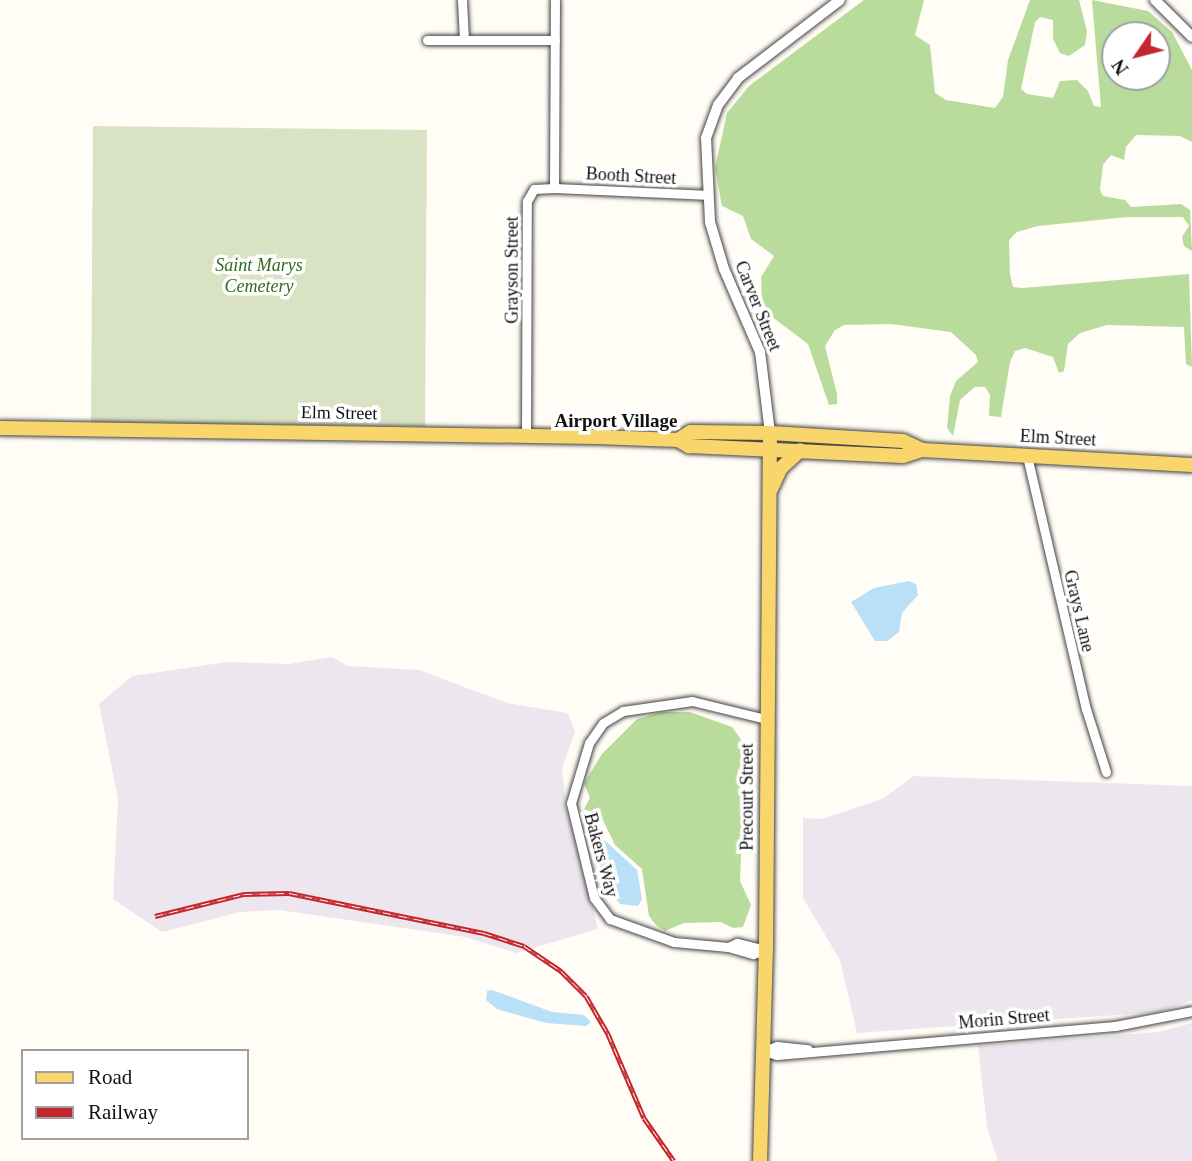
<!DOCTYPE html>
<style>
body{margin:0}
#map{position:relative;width:1192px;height:1161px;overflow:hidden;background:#fffdf5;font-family:"Times New Roman",serif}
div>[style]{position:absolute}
.industrial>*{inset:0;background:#eee6ef}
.forest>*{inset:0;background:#b9dc9c}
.cemetery>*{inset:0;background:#d9e3c4}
.water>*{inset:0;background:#b9e0f7}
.roads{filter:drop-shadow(0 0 2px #444) drop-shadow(0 0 2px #444)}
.minor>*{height:9px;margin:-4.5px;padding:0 4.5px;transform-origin:4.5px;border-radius:4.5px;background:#fff}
.tertiary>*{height:10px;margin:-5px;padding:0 5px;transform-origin:5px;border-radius:5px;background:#fff}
.primary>*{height:14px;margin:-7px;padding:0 7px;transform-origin:7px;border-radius:7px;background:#f9d66b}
.rail>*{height:5px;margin-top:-2.5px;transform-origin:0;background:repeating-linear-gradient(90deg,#fff 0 8px,#c4262e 0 16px);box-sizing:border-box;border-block:2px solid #c4262e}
span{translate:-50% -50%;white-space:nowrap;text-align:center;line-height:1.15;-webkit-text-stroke:7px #fff;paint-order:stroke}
.street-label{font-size:18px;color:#111}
.park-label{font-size:18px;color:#2f6b1f;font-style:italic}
.neighbourhood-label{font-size:19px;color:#111;font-weight:700}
.legend{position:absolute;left:21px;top:1049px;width:228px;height:91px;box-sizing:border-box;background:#fff;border:2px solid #a0a0a0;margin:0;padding:9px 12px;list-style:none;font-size:21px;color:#111}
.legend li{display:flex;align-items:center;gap:14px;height:35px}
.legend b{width:35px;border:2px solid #a0a0a0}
.north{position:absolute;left:1101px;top:21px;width:70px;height:70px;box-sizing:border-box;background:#fff;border:2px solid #a0a0a0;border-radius:50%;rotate:235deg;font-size:19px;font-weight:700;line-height:28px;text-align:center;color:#111}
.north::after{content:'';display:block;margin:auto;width:24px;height:32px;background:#c4262e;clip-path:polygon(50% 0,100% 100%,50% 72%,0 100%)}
</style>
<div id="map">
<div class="industrial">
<i style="clip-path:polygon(332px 657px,348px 666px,419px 670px,507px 703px,568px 713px,575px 732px,562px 768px,566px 807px,598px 929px,516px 953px,465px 937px,279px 910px,240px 912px,162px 932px,113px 899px,118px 799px,99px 704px,132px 676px,227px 662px,289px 664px)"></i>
<i style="clip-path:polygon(914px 776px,1192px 786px,1192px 1000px,1160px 1012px,857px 1033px,840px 960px,803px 898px,803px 818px,822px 819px,882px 799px)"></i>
<i style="clip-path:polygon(1192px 1023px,1192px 1161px,998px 1161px,987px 1127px,978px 1046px,1159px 1032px)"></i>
</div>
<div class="forest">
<i style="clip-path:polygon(evenodd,864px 0,924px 0,915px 35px,930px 45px,935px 93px,946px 100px,995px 108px,1003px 97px,1008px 60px,1030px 0,1079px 0,1087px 31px,1085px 45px,1069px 56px,1060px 53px,1053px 39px,1053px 20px,1040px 17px,1035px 22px,1021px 89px,1027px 94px,1053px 98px,1060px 81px,1077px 80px,1088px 91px,1094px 106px,1101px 107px,1092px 0,1148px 11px,1172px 32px,1192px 70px,1192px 142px,1180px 136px,1136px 135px,1126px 147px,1124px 160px,1111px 155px,1103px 165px,1100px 190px,1103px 196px,1125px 200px,1131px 207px,1181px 204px,1190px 210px,1192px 251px,1184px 246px,1182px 237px,1189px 226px,1183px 217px,1128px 217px,1038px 226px,1017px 232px,1009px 240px,1010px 274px,1013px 287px,1022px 288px,1189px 274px,1192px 367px,1186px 364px,1184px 327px,1107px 325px,1080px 333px,1068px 344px,1064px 371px,1059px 373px,1053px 357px,1025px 348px,1015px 351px,1010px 362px,1001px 417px,989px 416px,990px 395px,985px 387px,975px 387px,960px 400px,953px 436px,947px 428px,950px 396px,956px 381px,978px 362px,976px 355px,951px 332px,891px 324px,844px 325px,835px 330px,825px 346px,837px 394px,837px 404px,829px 405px,808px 344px,771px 316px,762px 302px,761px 277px,774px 256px,751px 239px,743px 216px,722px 206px,715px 168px,727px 113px,749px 86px,864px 0,1157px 35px,1157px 77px,1115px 77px,1115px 35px,1157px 35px)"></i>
<i style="clip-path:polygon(662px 712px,690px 712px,732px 727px,748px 749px,750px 813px,742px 832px,740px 881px,751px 905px,743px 927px,733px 928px,721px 922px,684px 923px,665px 931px,656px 925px,649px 916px,642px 869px,615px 845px,601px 816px,584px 809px,590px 798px,584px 783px,602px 754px,637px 719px)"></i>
</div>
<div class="cemetery">
<i style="clip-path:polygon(93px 126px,427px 130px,425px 426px,91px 423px)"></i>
</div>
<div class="water">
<i style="clip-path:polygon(909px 581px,916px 584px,918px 595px,902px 613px,899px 632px,887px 641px,875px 641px,851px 602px,874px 588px)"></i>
<i style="clip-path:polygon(600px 836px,637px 870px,642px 899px,638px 906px,620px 904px,608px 889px,594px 846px,593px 840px)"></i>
<i style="clip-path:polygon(492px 990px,552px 1012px,584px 1015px,591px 1022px,586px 1026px,546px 1023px,497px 1009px,486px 1000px,487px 991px)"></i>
</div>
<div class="roads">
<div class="minor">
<i style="left:462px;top:0;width:40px;rotate:87.1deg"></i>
<i style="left:427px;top:40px;width:128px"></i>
<i style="left:554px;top:188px;width:152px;rotate:2.6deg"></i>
<i style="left:526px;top:436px;width:235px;rotate:-89.8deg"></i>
<i style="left:527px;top:201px;width:14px;rotate:-60deg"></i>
<i style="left:534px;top:189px;width:20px;rotate:-3deg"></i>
<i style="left:554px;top:188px;width:188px;rotate:-89.7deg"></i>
<i style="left:1027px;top:456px;width:260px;rotate:76.9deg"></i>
<i style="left:1086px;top:709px;width:66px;rotate:72.4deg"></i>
<i style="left:728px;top:947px;width:26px;rotate:16deg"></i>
<i style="left:753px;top:954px;width:14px;rotate:-17deg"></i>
<i style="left:766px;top:950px;width:30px;rotate:-166deg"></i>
<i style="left:737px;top:943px;width:10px;rotate:156deg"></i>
<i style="left:728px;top:947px;width:54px;rotate:-174.7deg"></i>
<i style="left:674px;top:942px;width:68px;rotate:-160.2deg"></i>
<i style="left:610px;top:919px;width:26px;rotate:-127deg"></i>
<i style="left:594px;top:898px;width:98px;rotate:-103.6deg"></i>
<i style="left:571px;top:803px;width:63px;rotate:-73.3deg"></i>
<i style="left:589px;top:743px;width:24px;rotate:-55deg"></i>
<i style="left:603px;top:723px;width:23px;rotate:-31deg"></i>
<i style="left:623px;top:711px;width:70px;rotate:-8.2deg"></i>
<i style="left:692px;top:701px;width:76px;rotate:13.7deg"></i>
<i style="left:764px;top:1051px;width:14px;rotate:17deg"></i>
<i style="left:777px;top:1055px;width:339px;rotate:-4.9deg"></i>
<i style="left:1115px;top:1026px;width:78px;rotate:-11deg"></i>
<i style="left:764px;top:1051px;width:14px;rotate:-21deg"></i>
<i style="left:777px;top:1046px;width:31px;rotate:6deg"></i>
</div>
<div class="tertiary">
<i style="left:1155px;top:0;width:52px;rotate:45deg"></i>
<i style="left:770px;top:433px;width:82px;rotate:-97deg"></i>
<i style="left:760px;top:352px;width:90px;rotate:-113.4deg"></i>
<i style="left:724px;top:269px;width:49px;rotate:-106.6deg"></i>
<i style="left:710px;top:222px;width:84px;rotate:-92.7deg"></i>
<i style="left:706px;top:138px;width:35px;rotate:-70deg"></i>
<i style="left:718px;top:105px;width:34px;rotate:-53deg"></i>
<i style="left:738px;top:78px;width:128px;rotate:-37.4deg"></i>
</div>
<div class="primary">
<i style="left:0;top:428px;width:596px;rotate:0.87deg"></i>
<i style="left:596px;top:437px;width:82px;rotate:2.1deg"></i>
<i style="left:678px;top:440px;width:13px;rotate:29deg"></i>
<i style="left:689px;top:446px;width:214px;rotate:2.7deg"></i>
<i style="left:903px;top:456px;width:20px;rotate:-18deg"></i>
<i style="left:922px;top:450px;width:270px;rotate:3.2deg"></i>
<i style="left:678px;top:440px;width:15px;rotate:-32deg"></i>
<i style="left:691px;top:432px;width:79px;rotate:0.7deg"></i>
<i style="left:770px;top:433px;width:133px;rotate:3.4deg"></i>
<i style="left:903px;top:441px;width:21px;rotate:25deg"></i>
<i style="left:771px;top:489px;width:23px;rotate:-65deg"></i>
<i style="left:781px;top:468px;width:26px;rotate:-43deg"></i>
<i style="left:760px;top:1161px;width:211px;rotate:-88.4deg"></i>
<i style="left:766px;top:950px;width:517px;rotate:-89.56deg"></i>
</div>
</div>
<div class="rail">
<i style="left:155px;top:916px;width:92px;rotate:-13.9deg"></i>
<i style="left:244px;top:894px;width:45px;rotate:-1.3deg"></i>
<i style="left:289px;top:893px;width:199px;rotate:11.6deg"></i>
<i style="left:484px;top:933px;width:42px;rotate:18deg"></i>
<i style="left:524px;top:946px;width:45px;rotate:34deg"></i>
<i style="left:561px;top:971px;width:35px;rotate:45deg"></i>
<i style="left:586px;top:996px;width:44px;rotate:59.9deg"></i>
<i style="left:608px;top:1034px;width:91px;rotate:66.8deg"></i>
<i style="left:644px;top:1118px;width:52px;rotate:55.1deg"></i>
</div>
<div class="street-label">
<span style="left:631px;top:176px;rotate:3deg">Booth Street</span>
<span style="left:512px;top:270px;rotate:-90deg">Grayson Street</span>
<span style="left:758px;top:306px;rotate:68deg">Carver Street</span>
<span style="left:339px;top:413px;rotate:1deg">Elm Street</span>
<span style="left:1058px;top:438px;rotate:3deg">Elm Street</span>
<span style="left:1079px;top:611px;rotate:77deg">Grays Lane</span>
<span style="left:747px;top:797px;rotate:-90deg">Precourt Street</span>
<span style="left:601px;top:855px;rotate:75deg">Bakers Way</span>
<span style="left:1004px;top:1019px;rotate:-5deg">Morin Street</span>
</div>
<div class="park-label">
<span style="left:259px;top:276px">Saint Marys<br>Cemetery</span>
</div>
<div class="neighbourhood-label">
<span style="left:616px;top:421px">Airport Village</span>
</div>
<ul class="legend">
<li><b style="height:9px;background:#f9d66b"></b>Road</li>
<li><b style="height:9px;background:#c4262e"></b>Railway</li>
</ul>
<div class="north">N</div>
</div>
